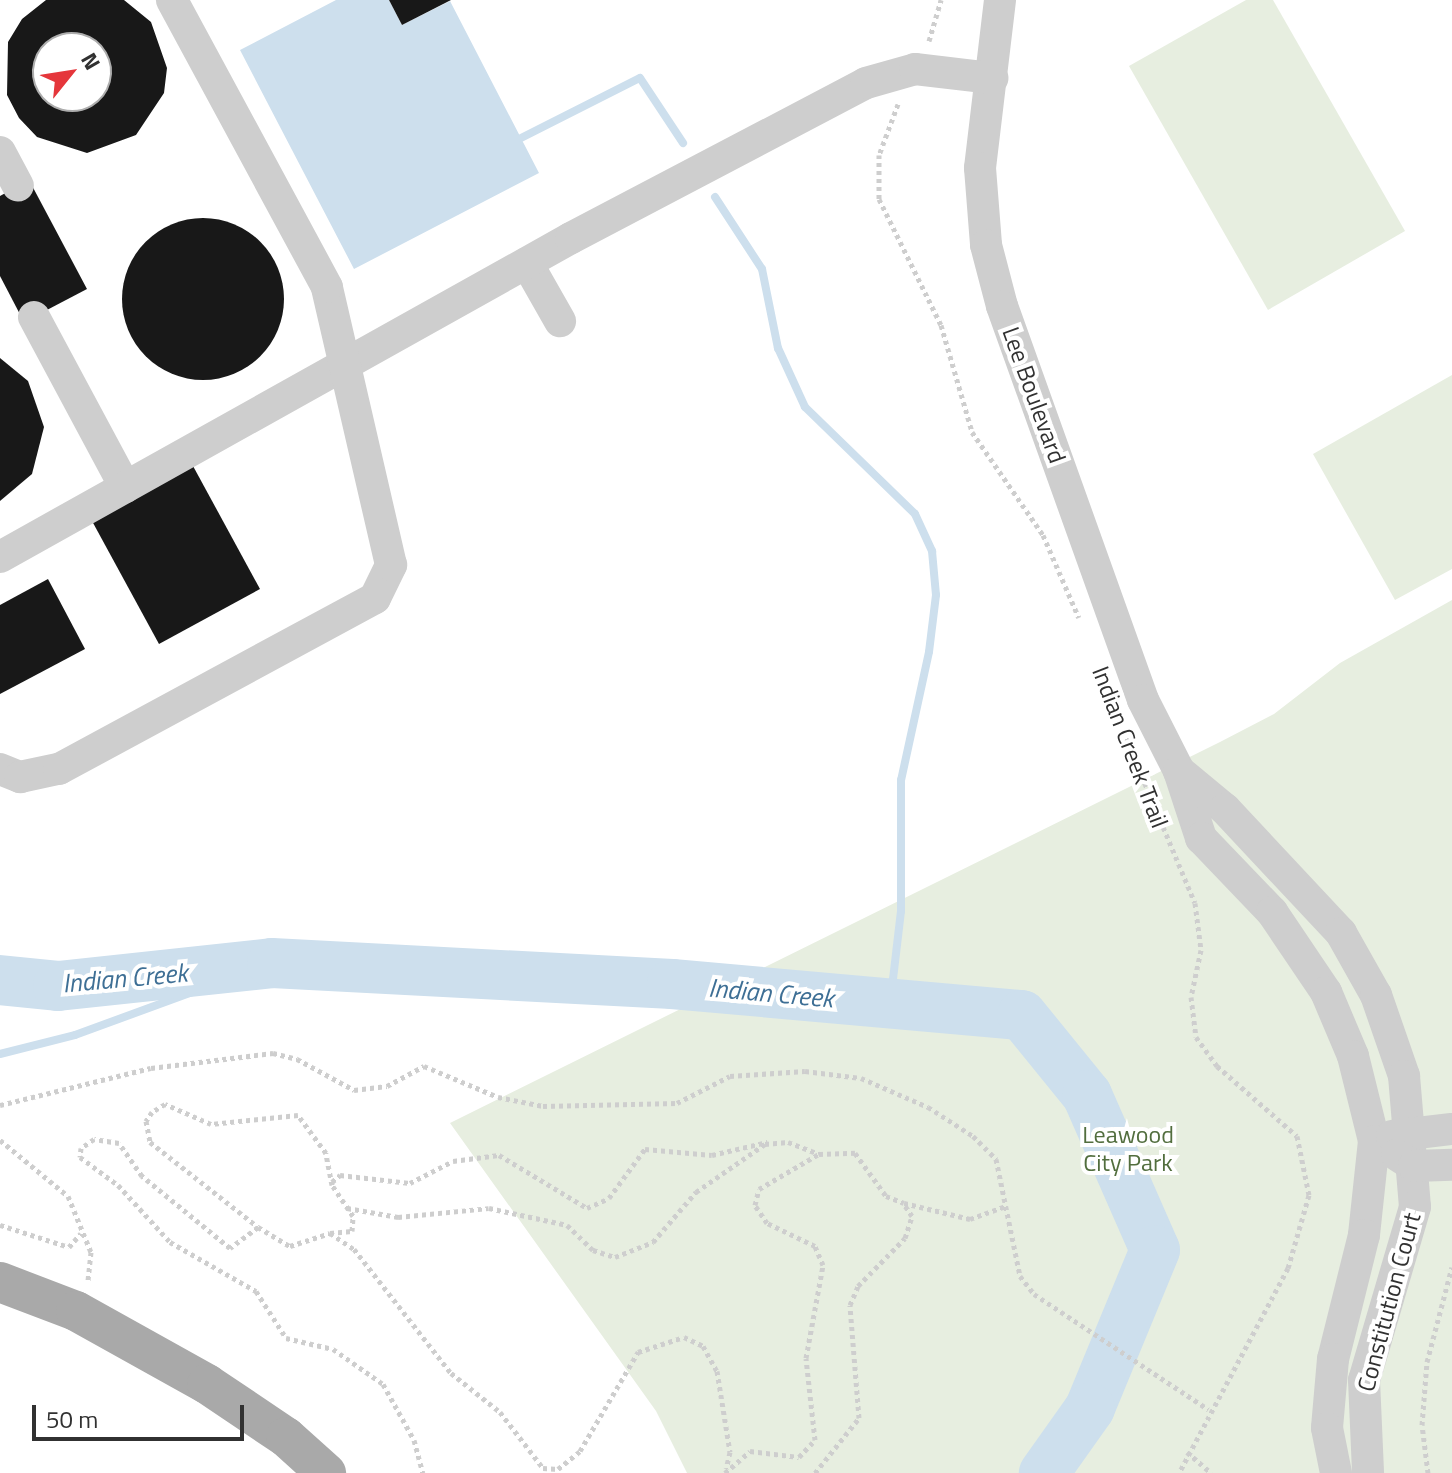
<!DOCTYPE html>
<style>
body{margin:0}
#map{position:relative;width:1452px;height:1473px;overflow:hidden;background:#fff;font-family:"Titillium Web",sans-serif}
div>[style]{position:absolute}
.green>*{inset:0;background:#e7eee0}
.water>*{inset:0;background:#cddfed}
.stream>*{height:8px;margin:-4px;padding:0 4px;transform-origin:4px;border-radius:4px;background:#cddfed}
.river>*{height:50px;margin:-25px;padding:0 25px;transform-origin:25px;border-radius:25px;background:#cddfed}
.building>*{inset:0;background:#181818}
.round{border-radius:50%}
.path>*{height:5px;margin-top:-2.5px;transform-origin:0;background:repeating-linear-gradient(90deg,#cecece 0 4px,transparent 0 8px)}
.minor>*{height:32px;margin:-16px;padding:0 16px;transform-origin:16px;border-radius:16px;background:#cecece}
.major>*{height:40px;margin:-20px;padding:0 20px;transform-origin:20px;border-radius:20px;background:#a9a9a9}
span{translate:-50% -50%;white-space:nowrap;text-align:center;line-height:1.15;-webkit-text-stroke:8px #fff;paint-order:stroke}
.street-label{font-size:24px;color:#313131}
.park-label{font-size:24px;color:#526e3e}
.water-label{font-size:26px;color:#3e6f95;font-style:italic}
.north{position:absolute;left:32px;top:32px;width:80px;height:80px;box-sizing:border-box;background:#fff;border:2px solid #adadad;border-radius:50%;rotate:60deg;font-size:22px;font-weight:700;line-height:32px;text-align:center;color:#313131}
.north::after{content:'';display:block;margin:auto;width:28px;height:36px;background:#e5363b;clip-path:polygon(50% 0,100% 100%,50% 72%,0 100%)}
.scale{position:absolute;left:32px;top:1405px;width:212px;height:36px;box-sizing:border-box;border:4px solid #313131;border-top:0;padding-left:10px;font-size:24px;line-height:28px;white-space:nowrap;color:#313131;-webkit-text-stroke:6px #fff;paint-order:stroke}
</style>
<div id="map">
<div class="green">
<i style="clip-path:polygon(1246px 0,1273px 0,1405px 231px,1268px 310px,1129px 66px)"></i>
<i style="clip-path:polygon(1452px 375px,1452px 569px,1395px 600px,1313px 454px)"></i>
<i style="clip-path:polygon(1452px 600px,1452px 1473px,687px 1473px,656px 1411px,450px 1123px,1220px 742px,1274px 714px,1340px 663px)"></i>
</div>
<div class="water">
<i style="clip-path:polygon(336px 0,389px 0,402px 25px,450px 1px,539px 173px,354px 269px,240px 50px)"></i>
</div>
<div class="stream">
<i style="left:521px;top:138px;width:133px;rotate:-26.8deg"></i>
<i style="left:640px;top:78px;width:78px;rotate:56.5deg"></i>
<i style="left:715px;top:197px;width:86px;rotate:56.9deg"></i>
<i style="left:762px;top:269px;width:81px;rotate:78.6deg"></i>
<i style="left:778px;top:348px;width:65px;rotate:65.4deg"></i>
<i style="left:805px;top:407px;width:153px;rotate:44.2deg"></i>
<i style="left:915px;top:514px;width:41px;rotate:65.3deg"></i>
<i style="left:932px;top:551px;width:44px;rotate:84.8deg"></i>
<i style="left:936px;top:595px;width:57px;rotate:97deg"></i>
<i style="left:929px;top:652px;width:131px;rotate:102.3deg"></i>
<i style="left:901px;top:780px;width:131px;rotate:90deg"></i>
<i style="left:901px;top:911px;width:94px;rotate:96.7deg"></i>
<i style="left:0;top:1054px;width:77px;rotate:-14.2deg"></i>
<i style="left:75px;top:1035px;width:210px;rotate:-20.1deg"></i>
</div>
<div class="river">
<i style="left:0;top:980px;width:58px;rotate:5.9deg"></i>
<i style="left:58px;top:986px;width:215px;rotate:-6.1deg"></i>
<i style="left:272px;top:963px;width:401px;rotate:3deg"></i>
<i style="left:672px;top:984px;width:351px;rotate:5.1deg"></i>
<i style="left:1022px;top:1015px;width:103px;rotate:50.9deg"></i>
<i style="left:1087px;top:1095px;width:169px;rotate:66.3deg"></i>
<i style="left:1155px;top:1250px;width:171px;rotate:112.4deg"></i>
<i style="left:1090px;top:1408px;width:80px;rotate:125.3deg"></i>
</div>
<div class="building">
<i style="clip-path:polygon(evenodd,46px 0,124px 0,151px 22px,167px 68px,164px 93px,136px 135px,87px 153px,37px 137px,19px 118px,7px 95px,8px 42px,22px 19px,46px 0,48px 48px,96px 48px,96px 96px,48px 96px,48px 48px)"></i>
<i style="clip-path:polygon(389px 0,451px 0,402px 25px)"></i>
<i style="clip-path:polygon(29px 180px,87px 289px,24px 322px,0 276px,0 196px)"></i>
<i class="round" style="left:122px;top:218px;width:162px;height:162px"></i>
<i style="clip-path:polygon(0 358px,28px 381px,44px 427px,32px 474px,0 501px)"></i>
<i style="clip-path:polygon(193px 466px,260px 589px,159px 644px,92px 521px)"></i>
<i style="clip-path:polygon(48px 579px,85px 649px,0 694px,0 605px)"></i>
</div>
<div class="path">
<i style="left:929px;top:41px;width:43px;rotate:-73.7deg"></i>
<i style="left:898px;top:104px;width:54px;rotate:110.4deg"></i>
<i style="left:879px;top:155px;width:44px;rotate:90deg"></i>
<i style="left:879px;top:199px;width:140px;rotate:63.8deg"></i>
<i style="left:941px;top:325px;width:111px;rotate:73.8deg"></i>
<i style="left:972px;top:432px;width:125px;rotate:55.4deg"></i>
<i style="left:1043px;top:535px;width:90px;rotate:66.6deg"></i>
<i style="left:1123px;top:731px;width:186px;rotate:67.3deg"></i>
<i style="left:1195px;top:903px;width:47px;rotate:82.7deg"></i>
<i style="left:1201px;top:950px;width:48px;rotate:102deg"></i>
<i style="left:1191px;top:997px;width:40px;rotate:82.9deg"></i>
<i style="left:1196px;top:1037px;width:36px;rotate:54deg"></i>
<i style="left:1217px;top:1066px;width:106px;rotate:41.2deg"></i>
<i style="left:1297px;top:1136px;width:60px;rotate:78.5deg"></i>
<i style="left:1309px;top:1195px;width:76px;rotate:106deg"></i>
<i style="left:1288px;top:1268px;width:232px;rotate:118deg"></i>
<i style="left:0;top:1105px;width:155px;rotate:-13.8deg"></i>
<i style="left:151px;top:1068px;width:123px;rotate:-7deg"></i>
<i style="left:273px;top:1053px;width:25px;rotate:14deg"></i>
<i style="left:297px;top:1059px;width:65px;rotate:28.5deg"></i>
<i style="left:354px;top:1090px;width:33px;rotate:-7deg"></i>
<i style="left:387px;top:1086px;width:42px;rotate:-28.4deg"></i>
<i style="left:424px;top:1066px;width:80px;rotate:22.7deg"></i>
<i style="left:498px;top:1097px;width:46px;rotate:11.3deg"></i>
<i style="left:543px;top:1106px;width:134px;rotate:-1.3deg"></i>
<i style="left:677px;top:1103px;width:59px;rotate:-27deg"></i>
<i style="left:730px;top:1076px;width:75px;rotate:-3.8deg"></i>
<i style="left:805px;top:1071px;width:56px;rotate:7.1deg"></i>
<i style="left:861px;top:1078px;width:73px;rotate:23.4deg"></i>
<i style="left:928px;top:1107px;width:54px;rotate:32.8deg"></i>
<i style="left:973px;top:1136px;width:33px;rotate:45deg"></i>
<i style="left:996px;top:1159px;width:119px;rotate:78.4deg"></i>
<i style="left:1020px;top:1276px;width:23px;rotate:52deg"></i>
<i style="left:1034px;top:1294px;width:209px;rotate:33.5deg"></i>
<i style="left:0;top:1140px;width:88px;rotate:39.5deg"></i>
<i style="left:68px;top:1196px;width:61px;rotate:67.7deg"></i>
<i style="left:91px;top:1252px;width:29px;rotate:96deg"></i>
<i style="left:332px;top:1182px;width:11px;rotate:-41deg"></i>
<i style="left:340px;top:1175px;width:70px;rotate:6.5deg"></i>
<i style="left:410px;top:1183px;width:48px;rotate:-27.1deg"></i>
<i style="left:453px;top:1161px;width:46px;rotate:-7.4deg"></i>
<i style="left:499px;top:1155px;width:103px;rotate:31.1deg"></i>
<i style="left:587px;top:1208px;width:24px;rotate:-24deg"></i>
<i style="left:609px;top:1198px;width:61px;rotate:-53.7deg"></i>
<i style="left:645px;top:1149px;width:67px;rotate:5.1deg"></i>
<i style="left:712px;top:1155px;width:57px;rotate:-13.3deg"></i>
<i style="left:347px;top:1208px;width:52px;rotate:10deg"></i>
<i style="left:398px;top:1217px;width:91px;rotate:-5.6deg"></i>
<i style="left:489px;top:1208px;width:80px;rotate:12.3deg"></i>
<i style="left:567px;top:1225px;width:36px;rotate:44deg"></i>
<i style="left:593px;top:1250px;width:23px;rotate:18deg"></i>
<i style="left:615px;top:1257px;width:41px;rotate:-21.5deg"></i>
<i style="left:653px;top:1242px;width:66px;rotate:-49.3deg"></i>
<i style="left:696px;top:1192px;width:84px;rotate:-34.8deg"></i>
<i style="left:765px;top:1144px;width:23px;rotate:-5deg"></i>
<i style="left:788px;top:1142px;width:33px;rotate:21deg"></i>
<i style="left:0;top:1225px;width:72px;rotate:17.7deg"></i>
<i style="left:69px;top:1247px;width:18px;rotate:-49deg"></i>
<i style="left:258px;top:1227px;width:35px;rotate:143deg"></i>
<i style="left:230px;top:1248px;width:114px;rotate:-140.7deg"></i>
<i style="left:142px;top:1176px;width:40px;rotate:-124.9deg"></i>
<i style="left:119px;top:1143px;width:25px;rotate:-171deg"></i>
<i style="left:94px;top:1139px;width:16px;rotate:145deg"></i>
<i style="left:81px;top:1148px;width:9px;rotate:96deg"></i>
<i style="left:80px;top:1157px;width:47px;rotate:36.4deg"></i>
<i style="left:118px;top:1185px;width:77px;rotate:47.6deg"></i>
<i style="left:170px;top:1242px;width:99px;rotate:29.7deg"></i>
<i style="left:256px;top:1291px;width:56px;rotate:57.4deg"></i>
<i style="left:286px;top:1338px;width:48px;rotate:13.2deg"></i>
<i style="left:333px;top:1349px;width:61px;rotate:35deg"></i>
<i style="left:383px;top:1384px;width:64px;rotate:61deg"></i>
<i style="left:414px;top:1440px;width:34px;rotate:75deg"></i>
<i style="left:330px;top:1233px;width:22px;rotate:-5deg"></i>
<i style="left:352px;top:1231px;width:15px;rotate:-86deg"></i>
<i style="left:353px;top:1216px;width:37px;rotate:-124deg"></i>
<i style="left:332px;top:1185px;width:33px;rotate:-101deg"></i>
<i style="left:326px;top:1153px;width:47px;rotate:-126.4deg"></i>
<i style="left:298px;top:1115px;width:87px;rotate:174.1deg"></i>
<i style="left:211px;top:1124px;width:50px;rotate:-156.5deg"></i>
<i style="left:165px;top:1104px;width:15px;rotate:148deg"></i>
<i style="left:152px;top:1112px;width:11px;rotate:124deg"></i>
<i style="left:146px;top:1121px;width:21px;rotate:79deg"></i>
<i style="left:150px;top:1142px;width:137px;rotate:38.2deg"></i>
<i style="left:258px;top:1227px;width:37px;rotate:31deg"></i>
<i style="left:290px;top:1246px;width:42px;rotate:-18deg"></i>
<i style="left:330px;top:1233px;width:29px;rotate:34deg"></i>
<i style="left:354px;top:1249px;width:157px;rotate:52deg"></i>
<i style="left:451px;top:1373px;width:63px;rotate:38.5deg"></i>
<i style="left:500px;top:1412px;width:71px;rotate:52.5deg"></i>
<i style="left:543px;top:1468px;width:15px;rotate:4deg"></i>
<i style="left:558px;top:1469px;width:28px;rotate:-39deg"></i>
<i style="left:580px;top:1451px;width:115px;rotate:-59.6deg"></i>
<i style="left:638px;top:1352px;width:48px;rotate:-18.1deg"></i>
<i style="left:684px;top:1337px;width:21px;rotate:25deg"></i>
<i style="left:703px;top:1346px;width:29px;rotate:61deg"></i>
<i style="left:717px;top:1371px;width:82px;rotate:80.9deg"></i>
<i style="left:730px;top:1452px;width:17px;rotate:103deg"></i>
<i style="left:1187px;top:1452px;width:32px;rotate:41deg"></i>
<i style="left:725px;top:1473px;width:33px;rotate:-41deg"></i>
<i style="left:750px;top:1451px;width:49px;rotate:7deg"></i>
<i style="left:799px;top:1457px;width:23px;rotate:-47deg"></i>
<i style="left:815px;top:1440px;width:82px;rotate:-96.3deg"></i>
<i style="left:806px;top:1358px;width:95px;rotate:-79.6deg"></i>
<i style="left:823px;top:1265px;width:21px;rotate:-113deg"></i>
<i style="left:815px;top:1246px;width:53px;rotate:-154.4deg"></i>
<i style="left:767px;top:1223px;width:22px;rotate:-124deg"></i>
<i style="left:755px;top:1205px;width:16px;rotate:-76deg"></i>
<i style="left:759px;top:1189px;width:69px;rotate:-30.3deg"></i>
<i style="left:819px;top:1154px;width:36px;rotate:-2deg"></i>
<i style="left:855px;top:1153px;width:53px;rotate:54.2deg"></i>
<i style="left:886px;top:1196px;width:19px;rotate:21deg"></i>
<i style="left:904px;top:1203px;width:68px;rotate:13.6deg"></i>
<i style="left:970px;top:1219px;width:37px;rotate:-20deg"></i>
<i style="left:815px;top:1473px;width:70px;rotate:-51.3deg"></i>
<i style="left:859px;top:1418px;width:113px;rotate:-94.6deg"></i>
<i style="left:850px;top:1305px;width:21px;rotate:-67deg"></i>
<i style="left:858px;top:1286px;width:67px;rotate:-45.6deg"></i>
<i style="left:905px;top:1238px;width:23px;rotate:-72deg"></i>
<i style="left:912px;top:1216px;width:14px;rotate:-124deg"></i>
<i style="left:1428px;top:1473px;width:48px;rotate:-97.1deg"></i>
<i style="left:1422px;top:1425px;width:63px;rotate:-85.5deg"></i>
<i style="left:1427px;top:1362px;width:98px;rotate:-75.3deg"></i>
</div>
<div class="minor">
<i style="left:1000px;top:0;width:169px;rotate:96.8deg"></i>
<i style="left:980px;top:168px;width:77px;rotate:85.5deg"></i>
<i style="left:986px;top:245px;width:63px;rotate:75.3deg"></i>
<i style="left:1002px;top:306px;width:418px;rotate:70.3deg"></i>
<i style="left:1143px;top:700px;width:80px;rotate:63.1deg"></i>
<i style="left:1179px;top:771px;width:71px;rotate:71.8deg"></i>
<i style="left:1201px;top:838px;width:103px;rotate:46.2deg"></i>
<i style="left:1272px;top:912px;width:97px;rotate:56deg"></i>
<i style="left:1326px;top:992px;width:69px;rotate:67.1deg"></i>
<i style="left:1353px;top:1056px;width:88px;rotate:76.1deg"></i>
<i style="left:1374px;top:1141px;width:95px;rotate:96.1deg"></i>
<i style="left:1364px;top:1235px;width:128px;rotate:104deg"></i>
<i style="left:1333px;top:1359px;width:69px;rotate:95deg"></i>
<i style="left:1327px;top:1428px;width:46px;rotate:78.7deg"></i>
<i style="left:0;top:152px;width:38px;rotate:62deg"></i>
<i style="left:527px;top:263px;width:67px;rotate:60.4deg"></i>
<i style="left:34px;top:317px;width:193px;rotate:61.8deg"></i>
<i style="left:0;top:557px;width:654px;rotate:-29.19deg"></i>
<i style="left:571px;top:238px;width:333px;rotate:-27.7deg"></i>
<i style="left:866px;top:83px;width:51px;rotate:-15.9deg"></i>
<i style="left:915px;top:69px;width:78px;rotate:6.7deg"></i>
<i style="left:0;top:769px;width:22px;rotate:22deg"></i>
<i style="left:20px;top:777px;width:40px;rotate:-12deg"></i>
<i style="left:59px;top:769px;width:359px;rotate:-28.4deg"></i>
<i style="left:375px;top:598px;width:37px;rotate:-64deg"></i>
<i style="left:391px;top:565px;width:285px;rotate:-103deg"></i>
<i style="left:327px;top:287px;width:326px;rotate:-118.4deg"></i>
<i style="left:1179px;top:771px;width:60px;rotate:39.6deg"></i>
<i style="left:1225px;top:809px;width:170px;rotate:46.9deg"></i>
<i style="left:1341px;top:933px;width:71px;rotate:60.6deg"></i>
<i style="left:1376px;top:995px;width:86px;rotate:70.9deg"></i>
<i style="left:1404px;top:1076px;width:131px;rotate:85.2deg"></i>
<i style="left:1415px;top:1207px;width:180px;rotate:106.4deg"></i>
<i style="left:1364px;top:1380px;width:93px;rotate:87.5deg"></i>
<i style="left:1392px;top:1136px;width:60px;rotate:-6.7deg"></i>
<i style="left:1397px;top:1155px;width:20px;rotate:33deg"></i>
<i style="left:1414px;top:1166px;width:38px;rotate:-2deg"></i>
</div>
<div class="major">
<i style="left:0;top:1282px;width:81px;rotate:20.9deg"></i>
<i style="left:76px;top:1311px;width:150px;rotate:29.1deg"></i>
<i style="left:207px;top:1384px;width:95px;rotate:33.9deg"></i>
<i style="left:286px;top:1437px;width:54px;rotate:42deg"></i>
</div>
<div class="street-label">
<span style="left:1034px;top:395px;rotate:70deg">Lee Boulevard</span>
<span style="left:1130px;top:747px;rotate:69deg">Indian Creek Trail</span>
<span style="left:1389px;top:1302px;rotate:-75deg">Constitution Court</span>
</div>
<div class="park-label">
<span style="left:1128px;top:1149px">Leawood<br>City Park</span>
</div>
<div class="water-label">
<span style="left:125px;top:978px;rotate:-5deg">Indian Creek</span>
<span style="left:771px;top:993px;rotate:5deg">Indian Creek</span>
</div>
<div class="north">N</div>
<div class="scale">50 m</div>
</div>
